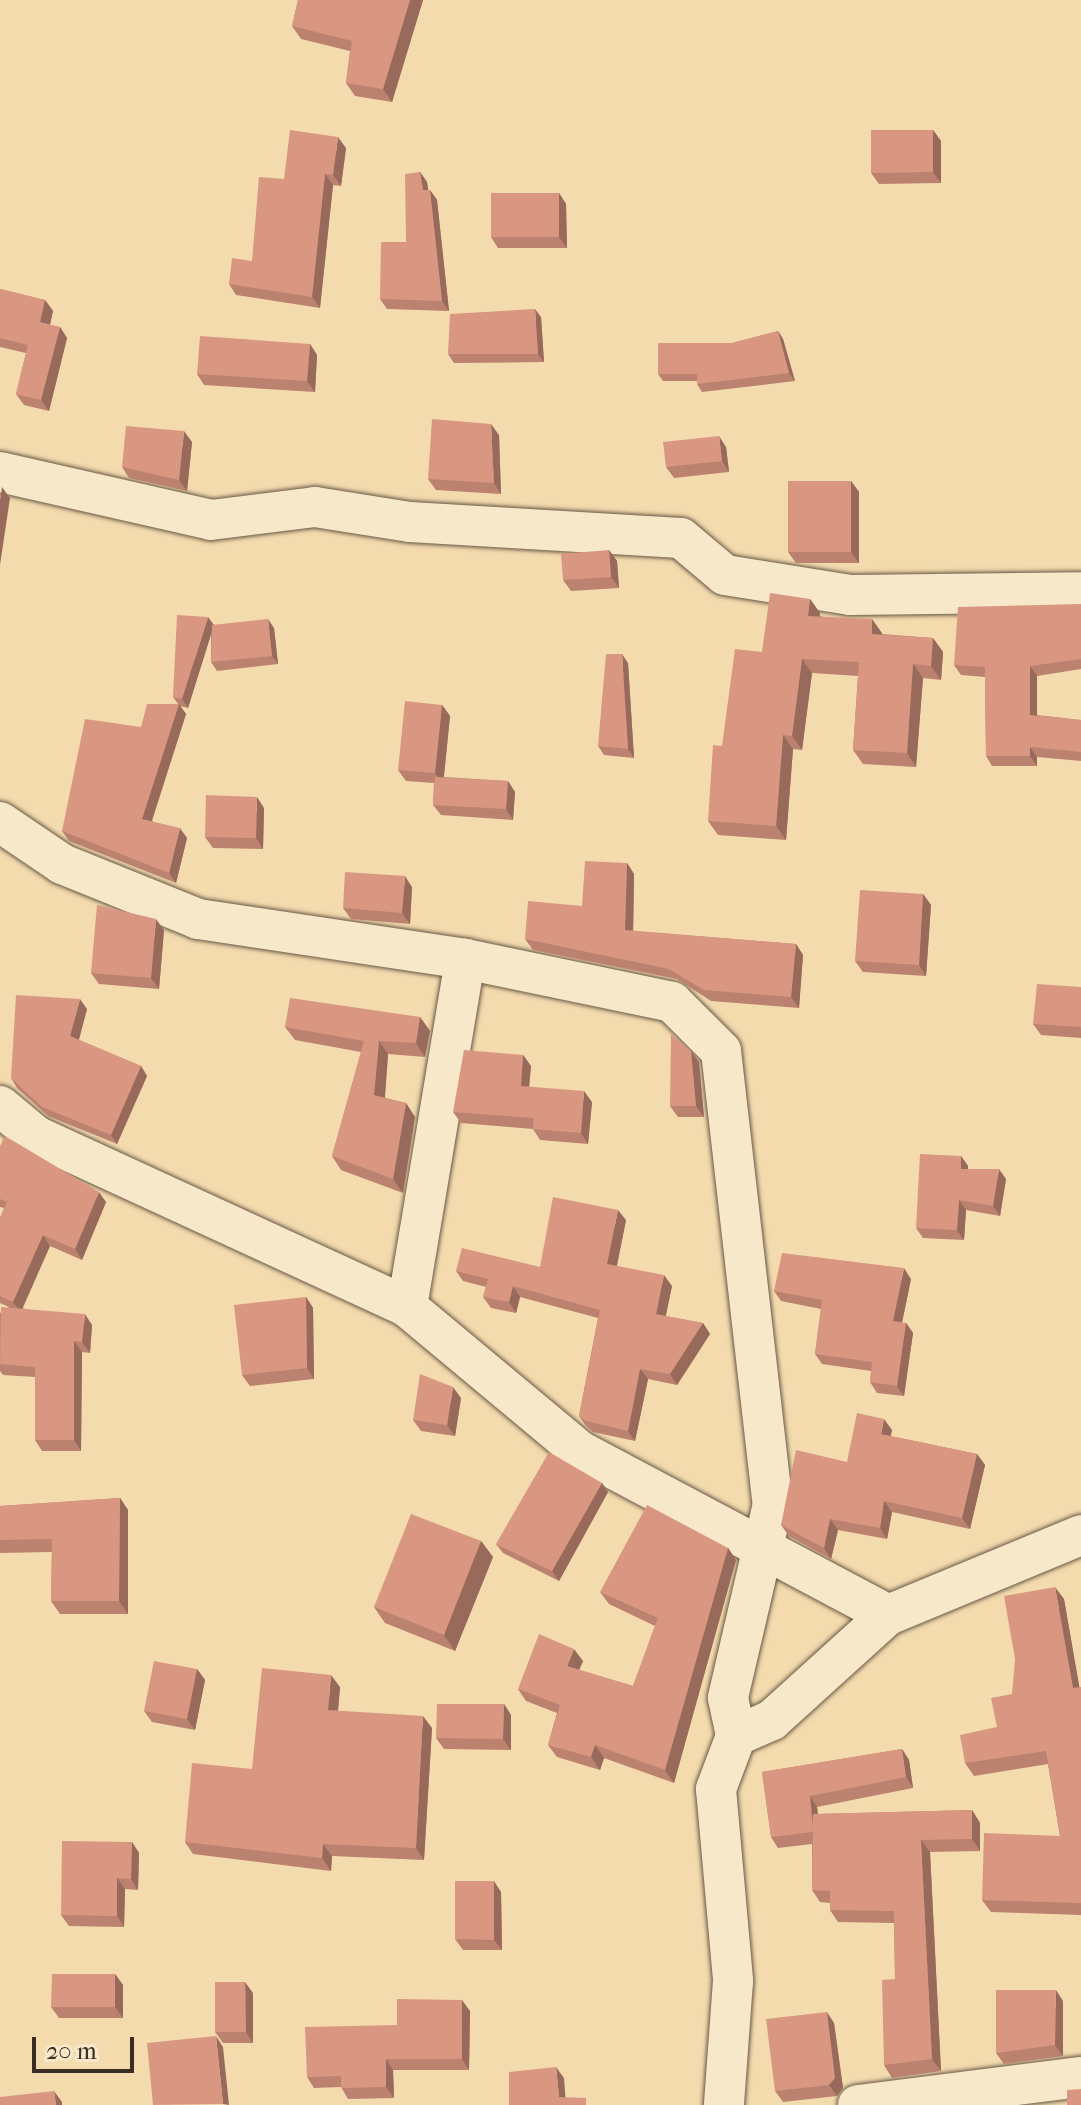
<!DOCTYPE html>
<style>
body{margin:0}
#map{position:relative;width:1081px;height:2105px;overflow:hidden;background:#f4dbae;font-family:"IM FELL French Canon",serif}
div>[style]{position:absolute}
.roads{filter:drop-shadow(0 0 2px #685946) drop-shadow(0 0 2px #685946)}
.minor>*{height:40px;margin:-20px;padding:0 20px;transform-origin:20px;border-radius:20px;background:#f8e8ca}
.wall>*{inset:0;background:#bb8270}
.shaded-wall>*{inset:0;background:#986a5b}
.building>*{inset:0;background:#d99782}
span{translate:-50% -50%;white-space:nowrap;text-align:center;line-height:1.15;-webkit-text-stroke:7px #f8e8ca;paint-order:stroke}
.scale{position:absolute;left:32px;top:2037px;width:102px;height:36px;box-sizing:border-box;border:4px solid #3a2e23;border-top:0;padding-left:10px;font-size:24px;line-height:28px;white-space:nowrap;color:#3a2e23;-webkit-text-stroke:6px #f8e8ca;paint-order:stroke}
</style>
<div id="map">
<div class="roads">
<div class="minor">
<i style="left:0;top:472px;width:216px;rotate:12.8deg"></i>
<i style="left:211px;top:520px;width:105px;rotate:-7.1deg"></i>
<i style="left:315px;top:507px;width:96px;rotate:9deg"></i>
<i style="left:410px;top:522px;width:271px;rotate:3.4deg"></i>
<i style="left:681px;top:538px;width:57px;rotate:40.1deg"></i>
<i style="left:725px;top:575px;width:127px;rotate:9.1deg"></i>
<i style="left:850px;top:595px;width:231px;rotate:-0.7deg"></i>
<i style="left:0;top:822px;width:75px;rotate:34.1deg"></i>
<i style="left:62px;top:864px;width:147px;rotate:22deg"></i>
<i style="left:198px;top:919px;width:270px;rotate:8.5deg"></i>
<i style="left:465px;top:959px;width:211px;rotate:11.7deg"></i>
<i style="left:672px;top:1002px;width:69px;rotate:45deg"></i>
<i style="left:721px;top:1051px;width:456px;rotate:83.5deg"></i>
<i style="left:773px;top:1504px;width:199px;rotate:103.1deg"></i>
<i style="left:728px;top:1698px;width:39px;rotate:78deg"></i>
<i style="left:736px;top:1736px;width:57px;rotate:110.7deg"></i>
<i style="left:716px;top:1789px;width:193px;rotate:84.9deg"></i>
<i style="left:733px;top:1981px;width:124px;rotate:94.2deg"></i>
<i style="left:0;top:1106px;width:47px;rotate:39.8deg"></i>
<i style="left:36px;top:1136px;width:409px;rotate:24.7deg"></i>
<i style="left:407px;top:1307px;width:225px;rotate:39.8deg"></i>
<i style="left:580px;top:1451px;width:349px;rotate:28deg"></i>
<i style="left:407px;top:1307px;width:353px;rotate:-80.5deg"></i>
<i style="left:736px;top:1736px;width:39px;rotate:-24deg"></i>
<i style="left:772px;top:1720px;width:156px;rotate:-42.2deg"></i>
<i style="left:888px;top:1615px;width:209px;rotate:-22.5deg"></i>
<i style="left:858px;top:2105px;width:225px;rotate:-7.2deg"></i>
</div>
</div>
<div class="wall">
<i style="clip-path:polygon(298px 0,423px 0,392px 102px,355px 96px,346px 83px,350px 51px,301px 39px,292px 26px)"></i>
<i style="clip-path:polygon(933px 130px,941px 141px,941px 183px,879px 184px,871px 173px)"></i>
<i style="clip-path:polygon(346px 148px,341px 186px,333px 185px,320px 308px,236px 295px,229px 284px,252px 261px,284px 179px)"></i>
<i style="clip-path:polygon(420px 172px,427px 182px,428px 190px,430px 190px,437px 200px,449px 311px,387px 309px,380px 299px,406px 242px)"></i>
<i style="clip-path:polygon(559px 193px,566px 204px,567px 248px,498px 248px,491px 237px)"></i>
<i style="clip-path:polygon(0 289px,45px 300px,53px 311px,50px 325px,60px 327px,67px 338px,49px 411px,24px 405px,16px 394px,26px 353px,0 347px)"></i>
<i style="clip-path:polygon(541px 317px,544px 362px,454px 363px,448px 354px)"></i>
<i style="clip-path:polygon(778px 331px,783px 339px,795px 381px,702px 392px,697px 384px,697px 381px,663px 381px,658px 374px,732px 343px)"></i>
<i style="clip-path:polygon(310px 344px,317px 355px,315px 392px,204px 385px,197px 374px)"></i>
<i style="clip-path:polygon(499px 435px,501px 494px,436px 490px,428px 479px)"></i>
<i style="clip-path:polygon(192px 442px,187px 491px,129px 478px,122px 467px)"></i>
<i style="clip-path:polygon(726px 447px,729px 472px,674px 478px,666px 467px)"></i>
<i style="clip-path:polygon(851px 481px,859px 492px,859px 563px,796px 563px,788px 552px)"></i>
<i style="clip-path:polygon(609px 550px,617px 561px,619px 588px,571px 591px,563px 580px)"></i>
<i style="clip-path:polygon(810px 599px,820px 613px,820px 616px,882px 633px,882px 634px,933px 638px,943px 652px,941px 680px,923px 678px,916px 767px,863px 764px,853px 750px,858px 676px,812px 673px,802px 750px,793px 749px,786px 840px,718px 835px,708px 821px,762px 652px)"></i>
<i style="clip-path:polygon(1081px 604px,1081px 669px,1037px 676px,1037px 715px,1081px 720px,1081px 761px,1037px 757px,1037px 766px,992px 766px,986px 756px,985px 677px,961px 675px,954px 665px)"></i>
<i style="clip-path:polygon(214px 625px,274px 628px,278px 664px,217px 671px,211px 662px,211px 634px,188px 708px,180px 706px,186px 714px,152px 821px,187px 838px,176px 883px,69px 841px,62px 831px,141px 727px,178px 704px,173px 697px)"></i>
<i style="clip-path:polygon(628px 663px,634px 758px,604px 755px,598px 746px)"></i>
<i style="clip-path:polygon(442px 705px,450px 716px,444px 777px,508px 781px,515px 792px,513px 820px,441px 815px,433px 805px,434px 783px,406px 781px,398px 770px)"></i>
<i style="clip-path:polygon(264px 808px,263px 849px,213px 848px,205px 837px)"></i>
<i style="clip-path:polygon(627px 863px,634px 874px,633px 931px,796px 944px,803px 955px,799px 1008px,711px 1001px,677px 979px,533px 950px,525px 939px,582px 906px)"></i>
<i style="clip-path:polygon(412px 887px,410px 924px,351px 919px,343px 908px)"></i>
<i style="clip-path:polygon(923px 894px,931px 905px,926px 976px,863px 972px,855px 961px)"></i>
<i style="clip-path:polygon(164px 930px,159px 989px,99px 984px,91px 973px)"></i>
<i style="clip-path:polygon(1081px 987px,1081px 1038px,1041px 1035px,1033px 1024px)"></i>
<i style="clip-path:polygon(87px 1009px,79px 1040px,141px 1066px,147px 1076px,117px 1144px,48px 1116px,17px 1088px,11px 1078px)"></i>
<i style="clip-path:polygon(420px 1017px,430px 1031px,425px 1057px,388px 1054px,385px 1098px,406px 1103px,415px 1117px,403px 1193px,341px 1170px,332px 1156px,361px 1052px,295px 1040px,285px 1027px)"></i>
<i style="clip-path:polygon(691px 1051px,699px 1062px,704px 1117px,678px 1117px,670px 1106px)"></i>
<i style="clip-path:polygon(523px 1055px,531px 1066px,529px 1087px,592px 1102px,588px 1144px,540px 1140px,533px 1129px,461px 1123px,453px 1112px)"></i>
<i style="clip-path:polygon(0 1146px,106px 1202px,82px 1260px,50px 1246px,22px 1308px,92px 1325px,90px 1353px,82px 1352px,81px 1451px,42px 1451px,35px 1440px,35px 1377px,3px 1375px,0 1371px,0 1313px,9px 1307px,0 1303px,0 1218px,4px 1208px,0 1207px)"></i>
<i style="clip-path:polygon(961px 1156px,968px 1166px,968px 1169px,1006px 1179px,1000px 1216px,966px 1210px,964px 1240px,923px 1238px,916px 1228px)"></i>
<i style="clip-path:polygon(626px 1220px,617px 1266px,672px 1286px,665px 1316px,703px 1323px,710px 1334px,677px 1385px,648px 1379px,635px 1441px,593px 1432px,586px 1426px,579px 1416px,598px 1318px,520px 1297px,516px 1313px,491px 1308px,483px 1297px,486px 1287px,463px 1281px,456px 1271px,540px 1267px)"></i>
<i style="clip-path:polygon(911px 1279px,902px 1323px,906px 1323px,913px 1333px,904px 1396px,877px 1393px,870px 1382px,871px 1371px,822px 1364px,815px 1354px,821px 1309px,781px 1301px,774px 1291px)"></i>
<i style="clip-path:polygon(306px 1297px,313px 1308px,314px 1379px,250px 1386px,242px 1375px)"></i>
<i style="clip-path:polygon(461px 1398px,455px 1436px,421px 1431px,413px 1420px)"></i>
<i style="clip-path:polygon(892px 1430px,890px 1436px,977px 1454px,985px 1465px,970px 1529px,892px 1512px,887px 1539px,838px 1530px,831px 1559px,789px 1536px,781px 1525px,847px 1462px)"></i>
<i style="clip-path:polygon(602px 1483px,608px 1492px,559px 1581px,503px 1553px,496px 1544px)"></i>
<i style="clip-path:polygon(120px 1498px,128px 1510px,128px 1614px,60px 1614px,51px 1601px,52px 1552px,0 1553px,0 1506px)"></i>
<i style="clip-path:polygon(481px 1541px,493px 1557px,455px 1651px,385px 1623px,374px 1607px)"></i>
<i style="clip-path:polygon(728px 1548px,736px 1560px,674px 1783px,604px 1758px,600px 1770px,557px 1757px,548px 1745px,557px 1713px,526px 1701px,518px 1689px,583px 1661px,579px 1670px,633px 1686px,655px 1626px,609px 1604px,600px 1592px)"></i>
<i style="clip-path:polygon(1064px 1599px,1079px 1687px,1081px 1687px,1081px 1915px,991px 1912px,982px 1900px,1060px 1836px,1048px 1764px,974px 1776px,965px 1763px,997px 1727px,1012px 1694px)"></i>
<i style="clip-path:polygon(197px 1669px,205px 1680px,195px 1730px,152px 1722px,144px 1711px)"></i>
<i style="clip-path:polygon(340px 1687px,338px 1711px,432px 1728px,424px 1860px,332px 1856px,331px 1871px,193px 1854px,185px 1842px,252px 1769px)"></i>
<i style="clip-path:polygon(504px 1704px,511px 1715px,511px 1750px,444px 1749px,436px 1738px)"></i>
<i style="clip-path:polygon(902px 1749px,909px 1760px,913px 1788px,817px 1807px,818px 1814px,972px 1810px,980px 1823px,980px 1851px,930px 1852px,941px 2071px,892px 2078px,884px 2065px,895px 1979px,894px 1923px,838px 1922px,830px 1910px,830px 1903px,820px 1902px,812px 1890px,812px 1844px,778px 1848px,771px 1837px,762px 1772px)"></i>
<i style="clip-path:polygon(132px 1842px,139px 1853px,138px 1890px,125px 1889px,124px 1927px,69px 1926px,61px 1915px)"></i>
<i style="clip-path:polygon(501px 1892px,502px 1950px,463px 1950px,455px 1939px)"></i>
<i style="clip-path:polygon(115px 1974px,123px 1985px,123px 2018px,59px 2018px,51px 2007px)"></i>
<i style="clip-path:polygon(253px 1993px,253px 2043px,223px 2043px,215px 2032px)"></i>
<i style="clip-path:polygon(1063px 2001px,1063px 2056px,1004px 2064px,996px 2053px)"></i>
<i style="clip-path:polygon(470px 2011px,469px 2070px,393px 2070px,394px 2098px,348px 2099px,341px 2087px,314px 2088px,307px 2077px,397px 2025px)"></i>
<i style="clip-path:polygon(834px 2023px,843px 2088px,837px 2096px,783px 2102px,775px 2091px)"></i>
</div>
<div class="shaded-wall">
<i style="clip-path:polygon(410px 0,423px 0,392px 102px,383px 89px)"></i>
<i style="clip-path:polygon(933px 130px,941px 141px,941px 183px,933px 172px)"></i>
<i style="clip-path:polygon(338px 137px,346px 148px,341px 186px,333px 175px)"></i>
<i style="clip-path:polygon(420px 172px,427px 182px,430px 200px,423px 190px)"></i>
<i style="clip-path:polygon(325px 174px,333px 185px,320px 308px,312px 297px)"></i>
<i style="clip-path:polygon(430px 190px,437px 200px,449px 311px,442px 301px)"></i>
<i style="clip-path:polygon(559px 193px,566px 204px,567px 248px,559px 237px)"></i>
<i style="clip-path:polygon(45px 300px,53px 311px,48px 333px,40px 322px)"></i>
<i style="clip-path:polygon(535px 309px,541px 317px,544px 362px,538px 354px)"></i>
<i style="clip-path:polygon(60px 327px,67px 338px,49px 411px,41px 400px)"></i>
<i style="clip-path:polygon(778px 331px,783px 339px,795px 381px,789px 373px)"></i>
<i style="clip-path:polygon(310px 344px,317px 355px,315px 392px,307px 381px)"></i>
<i style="clip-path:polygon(491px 424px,499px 435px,501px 494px,494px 483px)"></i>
<i style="clip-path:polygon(184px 431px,192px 442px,187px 491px,179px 480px)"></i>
<i style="clip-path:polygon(719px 436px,726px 447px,729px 472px,722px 461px)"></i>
<i style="clip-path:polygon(851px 481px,859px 492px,859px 563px,851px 552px)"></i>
<i style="clip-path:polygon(2px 487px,10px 498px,0 565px,0 500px)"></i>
<i style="clip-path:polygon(609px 550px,617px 561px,619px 588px,611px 577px)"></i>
<i style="clip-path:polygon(810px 599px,820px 613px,818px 630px,808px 616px)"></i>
<i style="clip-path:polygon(208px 617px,214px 625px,188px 708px,182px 699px)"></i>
<i style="clip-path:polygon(268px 619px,274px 628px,278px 664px,272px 656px)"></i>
<i style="clip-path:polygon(872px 619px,882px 633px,881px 648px,872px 634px)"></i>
<i style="clip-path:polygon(933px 638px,943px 652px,941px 680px,931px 666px)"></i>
<i style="clip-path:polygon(622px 654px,628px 663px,634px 758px,628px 749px)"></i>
<i style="clip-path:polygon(802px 659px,812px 673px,802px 750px,792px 736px)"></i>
<i style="clip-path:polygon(913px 664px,923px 678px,916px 767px,907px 753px)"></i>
<i style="clip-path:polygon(1030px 666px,1037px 676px,1037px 724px,1030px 715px)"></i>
<i style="clip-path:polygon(179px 704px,186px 714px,149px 829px,142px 819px)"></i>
<i style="clip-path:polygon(442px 705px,450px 716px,443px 784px,435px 773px)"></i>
<i style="clip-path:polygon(783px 735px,793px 749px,786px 840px,776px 826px)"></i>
<i style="clip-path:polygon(1030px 747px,1037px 757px,1037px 766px,1030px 756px)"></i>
<i style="clip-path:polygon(508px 781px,515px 792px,513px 820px,506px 809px)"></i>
<i style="clip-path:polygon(257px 797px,264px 808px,263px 849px,256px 838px)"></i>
<i style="clip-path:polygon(180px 828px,187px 838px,176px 883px,169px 873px)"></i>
<i style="clip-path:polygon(627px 863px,634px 874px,633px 940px,625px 930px)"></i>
<i style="clip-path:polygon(405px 876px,412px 887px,410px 924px,402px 913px)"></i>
<i style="clip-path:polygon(923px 894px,931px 905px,926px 976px,919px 965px)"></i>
<i style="clip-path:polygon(156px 919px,164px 930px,159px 989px,151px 978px)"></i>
<i style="clip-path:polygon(796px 944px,803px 955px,799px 1008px,791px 997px)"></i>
<i style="clip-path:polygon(80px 999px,87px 1009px,77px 1046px,70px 1036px)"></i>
<i style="clip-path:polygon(420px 1017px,430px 1031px,425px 1057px,416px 1043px)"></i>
<i style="clip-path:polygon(379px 1041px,388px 1054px,384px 1108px,374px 1095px)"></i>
<i style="clip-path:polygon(691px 1051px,699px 1062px,704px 1117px,696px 1106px)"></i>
<i style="clip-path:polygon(523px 1055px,531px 1066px,528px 1097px,521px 1086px)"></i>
<i style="clip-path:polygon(141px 1066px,147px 1076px,117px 1144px,111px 1135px)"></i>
<i style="clip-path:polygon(584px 1091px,592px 1102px,588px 1144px,581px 1133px)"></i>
<i style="clip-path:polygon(406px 1103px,415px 1117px,403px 1193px,393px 1179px)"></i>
<i style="clip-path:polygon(961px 1156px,968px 1166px,968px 1179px,961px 1169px)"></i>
<i style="clip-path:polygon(999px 1169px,1006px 1179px,1000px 1216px,993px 1206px)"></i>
<i style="clip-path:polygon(99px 1192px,106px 1202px,82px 1260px,75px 1249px)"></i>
<i style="clip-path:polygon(959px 1200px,966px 1210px,964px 1240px,957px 1230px)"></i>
<i style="clip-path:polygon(618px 1210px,626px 1220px,615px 1274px,607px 1264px)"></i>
<i style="clip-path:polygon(43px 1235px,50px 1246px,21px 1312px,13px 1302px)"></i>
<i style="clip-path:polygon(904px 1268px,911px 1279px,900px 1332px,893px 1321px)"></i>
<i style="clip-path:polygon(664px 1275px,672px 1286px,664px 1325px,656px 1314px)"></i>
<i style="clip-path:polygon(513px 1286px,520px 1297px,516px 1313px,509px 1302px)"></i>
<i style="clip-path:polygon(306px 1297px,313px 1308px,314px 1379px,307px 1368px)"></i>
<i style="clip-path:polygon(85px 1314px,92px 1325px,90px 1353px,82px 1342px)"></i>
<i style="clip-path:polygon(703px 1323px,710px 1334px,677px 1385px,670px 1374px)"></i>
<i style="clip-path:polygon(906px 1323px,913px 1333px,904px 1396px,897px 1386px)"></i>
<i style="clip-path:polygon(74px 1341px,82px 1352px,81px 1451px,74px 1440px)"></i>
<i style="clip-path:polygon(640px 1369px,648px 1379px,635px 1441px,628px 1431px)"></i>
<i style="clip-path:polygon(453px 1387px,461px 1398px,455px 1436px,447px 1425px)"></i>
<i style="clip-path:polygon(884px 1419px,892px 1430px,889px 1445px,881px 1434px)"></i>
<i style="clip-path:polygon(977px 1454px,985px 1465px,970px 1529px,962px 1518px)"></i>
<i style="clip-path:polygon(602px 1483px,608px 1492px,559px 1581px,552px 1571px)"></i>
<i style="clip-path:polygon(120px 1498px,128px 1510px,128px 1614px,119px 1601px)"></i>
<i style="clip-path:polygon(884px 1501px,892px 1512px,887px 1539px,880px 1528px)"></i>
<i style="clip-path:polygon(830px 1519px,838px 1530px,831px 1559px,824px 1548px)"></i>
<i style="clip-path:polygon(481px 1541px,493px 1557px,455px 1651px,444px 1635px)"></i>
<i style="clip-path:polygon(728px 1548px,736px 1560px,674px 1783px,665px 1770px)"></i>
<i style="clip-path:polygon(1055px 1587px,1064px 1599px,1081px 1696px,1073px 1688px)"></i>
<i style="clip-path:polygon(574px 1649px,583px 1661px,575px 1679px,567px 1666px)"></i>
<i style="clip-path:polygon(197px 1669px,205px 1680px,195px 1730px,187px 1719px)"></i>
<i style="clip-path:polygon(331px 1675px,340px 1687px,337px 1722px,328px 1710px)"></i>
<i style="clip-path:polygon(504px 1704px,511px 1715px,511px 1750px,503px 1739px)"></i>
<i style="clip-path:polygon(423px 1716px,432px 1728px,424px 1860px,416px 1848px)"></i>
<i style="clip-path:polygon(595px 1745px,604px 1758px,600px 1770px,591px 1757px)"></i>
<i style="clip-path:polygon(902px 1749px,909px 1760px,913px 1788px,906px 1777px)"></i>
<i style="clip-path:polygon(810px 1796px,817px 1807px,821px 1842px,814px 1831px)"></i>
<i style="clip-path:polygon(972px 1810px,980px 1823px,980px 1851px,972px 1839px)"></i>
<i style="clip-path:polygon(921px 1840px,930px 1852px,941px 2071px,932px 2059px)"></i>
<i style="clip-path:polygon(132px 1842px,139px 1853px,138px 1890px,131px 1879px)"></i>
<i style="clip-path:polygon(323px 1844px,332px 1856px,331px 1871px,322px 1858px)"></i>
<i style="clip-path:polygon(117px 1878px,125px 1889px,124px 1927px,117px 1916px)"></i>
<i style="clip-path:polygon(494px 1881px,501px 1892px,502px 1950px,494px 1940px)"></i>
<i style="clip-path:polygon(115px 1974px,123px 1985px,123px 2018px,115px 2007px)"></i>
<i style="clip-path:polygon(245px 1982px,253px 1993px,253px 2043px,246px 2032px)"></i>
<i style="clip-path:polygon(1056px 1990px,1063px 2001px,1063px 2056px,1055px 2045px)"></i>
<i style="clip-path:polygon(462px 2000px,470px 2011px,469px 2070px,462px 2059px)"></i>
<i style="clip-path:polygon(827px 2012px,834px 2023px,843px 2088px,837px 2096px,829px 2085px)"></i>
<i style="clip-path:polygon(216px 2036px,223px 2047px,229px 2105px,223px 2104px)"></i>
<i style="clip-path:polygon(386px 2059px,393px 2070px,394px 2098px,386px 2087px)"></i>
<i style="clip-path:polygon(556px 2067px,564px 2078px,566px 2105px,559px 2097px)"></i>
<i style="clip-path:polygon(54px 2091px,62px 2102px,62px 2105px,56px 2105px)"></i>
</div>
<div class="building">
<i style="clip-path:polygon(298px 0,410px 0,383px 89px,346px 83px,352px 41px,292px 26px)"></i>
<i style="clip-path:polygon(290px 130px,338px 137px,333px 175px,325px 174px,312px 297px,229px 284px,232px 258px,252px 261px,259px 177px,284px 179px)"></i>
<i style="clip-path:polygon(871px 130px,933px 130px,933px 172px,871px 173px)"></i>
<i style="clip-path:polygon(420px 172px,423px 190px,430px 190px,442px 301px,380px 299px,381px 242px,406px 242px,405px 174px)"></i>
<i style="clip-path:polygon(491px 193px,559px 193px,559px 237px,491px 237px)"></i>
<i style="clip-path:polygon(0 289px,45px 300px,40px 322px,60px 327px,41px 400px,16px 394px,28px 345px,0 338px)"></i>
<i style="clip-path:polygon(535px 309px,538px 354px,448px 354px,450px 314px)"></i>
<i style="clip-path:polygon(778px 331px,789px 373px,697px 384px,697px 374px,658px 374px,658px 343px,732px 343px)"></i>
<i style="clip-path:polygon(200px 336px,310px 344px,307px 381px,197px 374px)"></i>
<i style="clip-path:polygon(432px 419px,491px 424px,494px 483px,428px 479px)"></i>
<i style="clip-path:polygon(126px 426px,184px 431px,179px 480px,122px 467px)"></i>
<i style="clip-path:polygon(719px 436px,722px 461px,666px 467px,663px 442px)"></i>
<i style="clip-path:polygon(788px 481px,851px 481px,851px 552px,788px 552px)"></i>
<i style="clip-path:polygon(609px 550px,611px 577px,563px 580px,561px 554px)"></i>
<i style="clip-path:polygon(770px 593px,810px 599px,808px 616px,872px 619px,872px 634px,933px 638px,931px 666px,913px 664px,907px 753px,853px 750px,859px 662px,802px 659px,792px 736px,783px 735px,776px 826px,708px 821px,713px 745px,722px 746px,735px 649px,762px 652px)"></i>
<i style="clip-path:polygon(1081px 604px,1081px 659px,1030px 666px,1030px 715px,1081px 720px,1081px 752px,1030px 747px,1030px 756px,986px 756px,985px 667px,954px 665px,958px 607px)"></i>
<i style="clip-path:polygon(177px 615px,208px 617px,182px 699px,173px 697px)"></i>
<i style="clip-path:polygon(268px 619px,272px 656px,211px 662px,212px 625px)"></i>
<i style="clip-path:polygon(606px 654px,622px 654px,628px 749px,598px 746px)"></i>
<i style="clip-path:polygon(405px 701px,442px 705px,435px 773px,398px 770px)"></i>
<i style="clip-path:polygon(147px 704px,179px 704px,142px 819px,180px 828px,169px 873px,62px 831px,85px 719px,141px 727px)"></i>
<i style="clip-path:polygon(435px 777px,508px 781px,506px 809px,433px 805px)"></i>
<i style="clip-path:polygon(206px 795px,257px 797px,256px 838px,205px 837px)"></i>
<i style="clip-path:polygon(585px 861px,627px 863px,625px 930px,796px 944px,791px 997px,704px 990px,669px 969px,525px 939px,528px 901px,582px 906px)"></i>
<i style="clip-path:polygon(345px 872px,405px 876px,402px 913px,343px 908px)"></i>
<i style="clip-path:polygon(860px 890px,923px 894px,919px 965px,855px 961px)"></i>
<i style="clip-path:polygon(97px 905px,156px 919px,151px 978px,91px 973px)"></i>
<i style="clip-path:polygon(1037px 984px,1081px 987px,1081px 1027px,1033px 1024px)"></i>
<i style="clip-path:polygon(16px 995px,80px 999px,70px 1036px,141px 1066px,111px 1135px,42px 1107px,11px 1078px)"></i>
<i style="clip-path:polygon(290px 998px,420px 1017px,416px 1043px,379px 1041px,374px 1095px,406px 1103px,393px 1179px,332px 1156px,364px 1041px,285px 1027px)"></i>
<i style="clip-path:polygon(671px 1034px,691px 1051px,696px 1106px,670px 1106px)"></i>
<i style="clip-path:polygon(464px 1050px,523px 1055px,521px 1086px,584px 1091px,581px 1133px,533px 1129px,534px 1118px,453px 1112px)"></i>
<i style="clip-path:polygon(5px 1136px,99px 1192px,75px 1249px,43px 1235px,13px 1302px,0 1296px,0 1218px,7px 1202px,0 1199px,0 1146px)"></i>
<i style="clip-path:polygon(920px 1154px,961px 1156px,961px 1169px,999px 1169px,993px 1206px,959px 1200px,957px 1230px,916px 1228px)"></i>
<i style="clip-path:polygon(553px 1197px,618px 1210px,607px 1264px,664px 1275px,656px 1314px,703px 1323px,670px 1374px,640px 1369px,628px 1431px,586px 1421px,579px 1416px,600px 1310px,513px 1286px,509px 1302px,483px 1297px,488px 1279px,456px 1271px,462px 1248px,540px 1267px)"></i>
<i style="clip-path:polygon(782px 1253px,904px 1268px,893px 1321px,906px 1323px,897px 1386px,870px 1382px,872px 1362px,815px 1354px,822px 1300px,774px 1291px)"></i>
<i style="clip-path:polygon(306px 1297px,307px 1368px,242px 1375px,234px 1305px)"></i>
<i style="clip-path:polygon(1px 1307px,85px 1314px,82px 1342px,74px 1341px,74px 1440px,35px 1440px,35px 1367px,0 1364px)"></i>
<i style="clip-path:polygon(420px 1374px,453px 1387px,447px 1425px,413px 1420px)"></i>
<i style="clip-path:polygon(857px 1413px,884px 1419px,881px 1434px,977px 1454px,962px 1518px,884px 1501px,880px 1528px,830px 1519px,824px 1548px,781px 1525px,796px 1450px,847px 1462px)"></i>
<i style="clip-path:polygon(549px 1452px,602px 1483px,552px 1571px,496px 1544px)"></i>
<i style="clip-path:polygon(120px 1498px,119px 1601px,51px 1601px,52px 1539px,0 1540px,0 1506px)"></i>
<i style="clip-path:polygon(647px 1505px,728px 1548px,665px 1770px,595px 1745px,591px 1757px,548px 1745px,560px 1705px,518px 1689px,539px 1634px,574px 1649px,567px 1666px,633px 1686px,658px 1618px,600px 1592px)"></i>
<i style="clip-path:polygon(411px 1514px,481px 1541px,444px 1635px,374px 1607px)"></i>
<i style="clip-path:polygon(1055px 1587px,1073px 1688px,1081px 1687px,1081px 1903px,982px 1900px,984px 1833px,1060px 1836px,1046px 1751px,965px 1763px,960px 1735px,997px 1727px,991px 1698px,1012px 1694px,1015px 1659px,1004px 1596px)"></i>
<i style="clip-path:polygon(154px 1661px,197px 1669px,187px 1719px,144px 1711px)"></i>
<i style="clip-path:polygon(262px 1668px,331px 1675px,328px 1710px,423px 1716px,416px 1848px,323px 1844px,322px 1858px,185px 1842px,192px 1763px,252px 1769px)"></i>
<i style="clip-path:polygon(437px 1704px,504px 1704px,503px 1739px,436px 1738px)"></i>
<i style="clip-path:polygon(902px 1749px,906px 1777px,810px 1796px,813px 1832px,771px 1837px,762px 1772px)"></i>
<i style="clip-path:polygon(972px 1810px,972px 1839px,921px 1840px,932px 2059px,884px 2065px,882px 1980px,895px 1979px,894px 1911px,830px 1910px,830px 1891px,812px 1890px,813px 1814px)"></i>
<i style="clip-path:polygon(62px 1841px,132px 1842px,131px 1879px,117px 1878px,117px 1916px,61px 1915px)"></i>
<i style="clip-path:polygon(455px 1881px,494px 1881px,494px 1940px,455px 1939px)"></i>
<i style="clip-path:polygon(52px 1974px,115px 1974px,115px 2007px,51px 2007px)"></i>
<i style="clip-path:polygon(215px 1982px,245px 1982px,246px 2032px,215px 2032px)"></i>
<i style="clip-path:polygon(996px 1990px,1056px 1990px,1055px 2045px,996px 2053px)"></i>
<i style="clip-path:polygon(397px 1999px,462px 2000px,462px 2059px,386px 2059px,386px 2087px,341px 2088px,341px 2076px,307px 2077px,305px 2027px,397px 2025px)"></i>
<i style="clip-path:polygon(827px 2012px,835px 2078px,829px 2085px,775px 2091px,766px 2019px)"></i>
<i style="clip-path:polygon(216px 2036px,223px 2104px,153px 2105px,147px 2043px)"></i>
<i style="clip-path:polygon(556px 2067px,559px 2097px,586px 2098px,586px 2105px,509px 2105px,509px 2072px)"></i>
<i style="clip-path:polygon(1081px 2089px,1081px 2105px,1067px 2105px,1067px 2090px)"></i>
<i style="clip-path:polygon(54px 2091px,56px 2105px,0 2105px,0 2097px)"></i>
</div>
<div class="scale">20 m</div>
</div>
